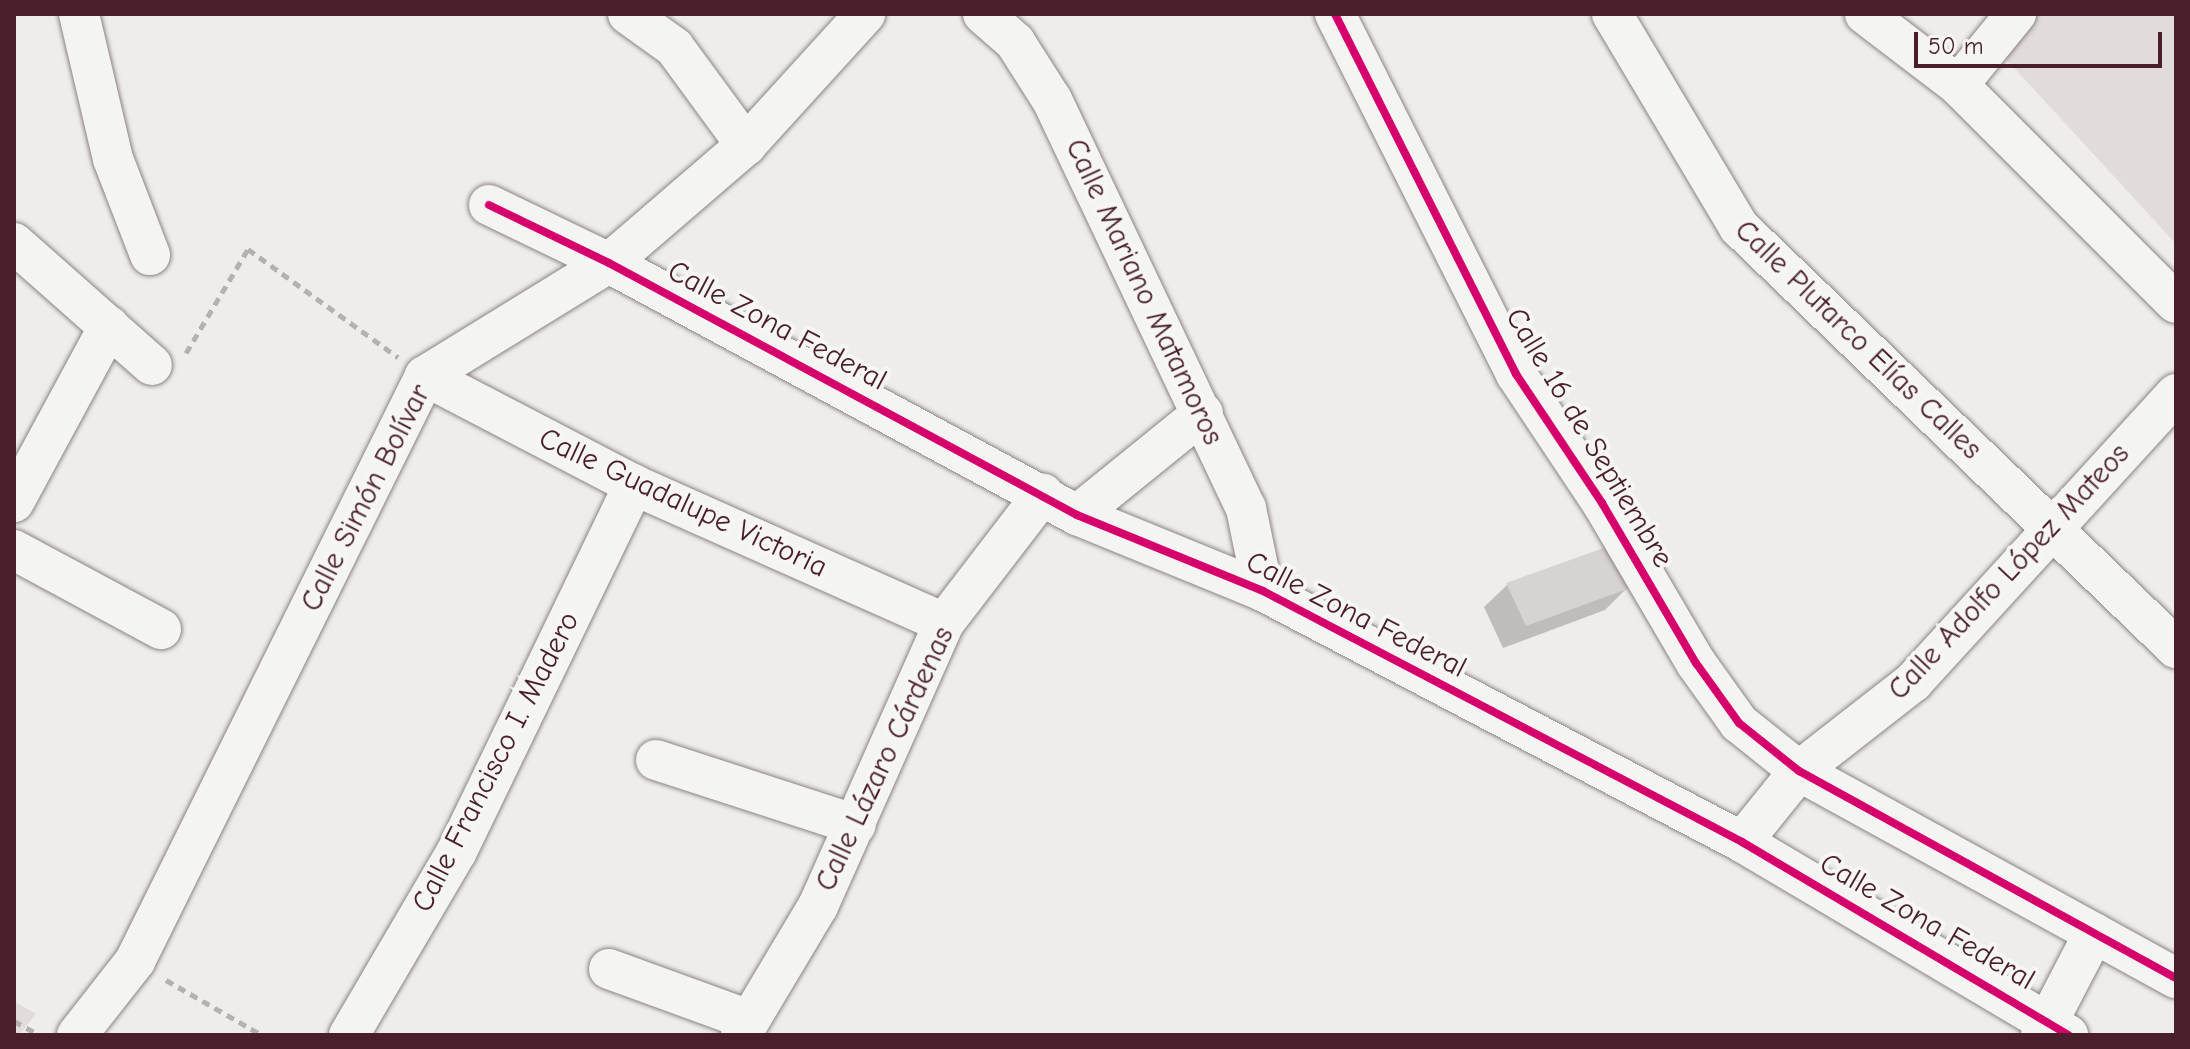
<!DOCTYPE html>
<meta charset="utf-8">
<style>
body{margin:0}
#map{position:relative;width:2190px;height:1049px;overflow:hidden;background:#eeedeb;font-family:"Comic Neue",sans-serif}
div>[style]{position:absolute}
.green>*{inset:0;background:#e1dcdb}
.shadow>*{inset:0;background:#0003}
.building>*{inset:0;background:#d6d3d2}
.path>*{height:5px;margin-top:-2.5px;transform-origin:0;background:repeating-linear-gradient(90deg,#b5b1b0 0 8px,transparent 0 14px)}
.roads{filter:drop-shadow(0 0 2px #8c8385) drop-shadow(0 0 2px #8c8385)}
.minor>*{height:40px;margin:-20px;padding:0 20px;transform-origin:20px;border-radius:20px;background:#f4f4f2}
.cycleway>*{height:8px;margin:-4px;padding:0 4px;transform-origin:4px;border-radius:4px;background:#d6006c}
span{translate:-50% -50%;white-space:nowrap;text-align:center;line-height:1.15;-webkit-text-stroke:8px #f6f6f2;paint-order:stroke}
.street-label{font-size:30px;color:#4a1f2b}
.frame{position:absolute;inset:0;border:16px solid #4a1f2b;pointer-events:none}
.scale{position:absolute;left:1914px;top:32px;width:248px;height:36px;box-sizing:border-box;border:4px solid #4a1f2b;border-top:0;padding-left:10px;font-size:24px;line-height:28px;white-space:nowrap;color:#4a1f2b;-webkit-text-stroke:6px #f6f6f2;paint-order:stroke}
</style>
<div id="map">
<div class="green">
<i style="clip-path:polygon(2022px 14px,2176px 14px,2176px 244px,1994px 46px)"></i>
<i style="clip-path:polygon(14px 1001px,36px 1014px,19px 1035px,14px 1035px)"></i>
</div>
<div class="shadow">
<i style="clip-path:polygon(1507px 585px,1627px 588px,1605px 610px,1503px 648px,1484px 607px)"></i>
</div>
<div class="building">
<i style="clip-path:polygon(1609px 546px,1630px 588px,1526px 626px,1506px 583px)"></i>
</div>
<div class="path">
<i style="left:186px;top:353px;width:121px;rotate:-59.2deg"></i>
<i style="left:248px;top:249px;width:185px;rotate:35.8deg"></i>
<i style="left:166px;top:980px;width:111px;rotate:29.8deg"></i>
<i style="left:14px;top:1021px;width:29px;rotate:29deg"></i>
</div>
<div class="roads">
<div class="minor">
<i style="left:79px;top:14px;width:149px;rotate:76.8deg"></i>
<i style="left:113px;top:159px;width:103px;rotate:68.9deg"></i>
<i style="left:628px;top:14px;width:57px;rotate:35.7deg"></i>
<i style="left:674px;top:47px;width:122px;rotate:53.7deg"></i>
<i style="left:983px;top:14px;width:43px;rotate:41.2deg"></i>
<i style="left:1015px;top:42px;width:69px;rotate:57.5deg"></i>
<i style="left:1052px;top:100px;width:452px;rotate:64.6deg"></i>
<i style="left:1246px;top:508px;width:85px;rotate:78.4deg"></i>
<i style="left:1335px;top:14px;width:403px;rotate:63.3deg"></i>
<i style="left:1516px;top:374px;width:155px;rotate:56.3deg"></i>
<i style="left:1602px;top:503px;width:186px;rotate:59.6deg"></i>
<i style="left:1696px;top:663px;width:74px;rotate:54.4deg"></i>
<i style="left:1739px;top:723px;width:77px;rotate:38.7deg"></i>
<i style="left:1799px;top:771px;width:430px;rotate:28.8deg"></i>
<i style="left:1612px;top:14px;width:248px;rotate:59.2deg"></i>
<i style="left:1739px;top:227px;width:607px;rotate:43.93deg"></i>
<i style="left:1865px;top:14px;width:117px;rotate:37.4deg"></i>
<i style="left:1958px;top:85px;width:308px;rotate:45deg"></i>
<i style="left:1958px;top:85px;width:92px;rotate:-50.8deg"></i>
<i style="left:489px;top:205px;width:133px;rotate:25.8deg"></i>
<i style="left:609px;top:263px;width:532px;rotate:28.3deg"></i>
<i style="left:1077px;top:515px;width:201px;rotate:22.2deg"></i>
<i style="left:1263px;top:591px;width:541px;rotate:27.65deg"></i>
<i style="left:1742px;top:842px;width:379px;rotate:30.6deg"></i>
<i style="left:14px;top:243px;width:184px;rotate:41.5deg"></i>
<i style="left:425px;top:376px;width:236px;rotate:27.5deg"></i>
<i style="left:634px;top:485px;width:339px;rotate:24deg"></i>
<i style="left:14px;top:502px;width:200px;rotate:-61.6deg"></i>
<i style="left:1077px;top:515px;width:162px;rotate:-39deg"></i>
<i style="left:14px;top:550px;width:167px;rotate:28.3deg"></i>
<i style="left:656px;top:760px;width:210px;rotate:18deg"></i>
<i style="left:1742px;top:842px;width:91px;rotate:-51.2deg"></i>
<i style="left:1799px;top:771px;width:145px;rotate:-38deg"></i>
<i style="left:1913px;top:682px;width:390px;rotate:-47.6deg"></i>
<i style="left:609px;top:969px;width:149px;rotate:20deg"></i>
<i style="left:77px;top:1035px;width:94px;rotate:-51.9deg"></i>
<i style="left:135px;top:961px;width:653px;rotate:-63.63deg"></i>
<i style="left:425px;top:376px;width:216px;rotate:-31.6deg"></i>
<i style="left:609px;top:263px;width:181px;rotate:-40.7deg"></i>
<i style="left:746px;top:145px;width:177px;rotate:-47.7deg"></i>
<i style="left:349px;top:1035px;width:213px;rotate:-59.6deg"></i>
<i style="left:457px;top:851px;width:407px;rotate:-64.2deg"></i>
<i style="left:741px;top:1035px;width:150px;rotate:-59.2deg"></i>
<i style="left:818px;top:906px;width:310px;rotate:-66deg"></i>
<i style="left:944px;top:623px;width:163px;rotate:-52.5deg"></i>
<i style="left:2041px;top:1035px;width:115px;rotate:-62.5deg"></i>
</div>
</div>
<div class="cycleway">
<i style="left:1335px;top:14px;width:403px;rotate:63.3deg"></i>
<i style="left:1516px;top:374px;width:155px;rotate:56.3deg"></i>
<i style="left:1602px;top:503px;width:186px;rotate:59.6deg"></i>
<i style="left:1696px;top:663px;width:74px;rotate:54.4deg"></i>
<i style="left:1739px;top:723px;width:77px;rotate:38.7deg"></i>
<i style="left:1799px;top:771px;width:430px;rotate:28.8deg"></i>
<i style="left:489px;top:205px;width:133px;rotate:25.8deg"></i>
<i style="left:609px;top:263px;width:532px;rotate:28.3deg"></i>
<i style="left:1077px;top:515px;width:201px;rotate:22.2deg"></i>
<i style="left:1263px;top:591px;width:541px;rotate:27.65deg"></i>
<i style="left:1742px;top:842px;width:379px;rotate:30.6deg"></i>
</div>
<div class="street-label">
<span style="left:1144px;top:292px;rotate:65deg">Calle Mariano Matamoros</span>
<span style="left:777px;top:326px;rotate:28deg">Calle Zona Federal</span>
<span style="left:1858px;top:340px;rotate:44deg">Calle Plutarco Elías Calles</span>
<span style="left:1589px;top:438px;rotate:59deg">Calle 16 de Septiembre</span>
<span style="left:366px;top:498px;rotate:-63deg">Calle Simón Bolívar</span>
<span style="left:683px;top:503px;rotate:25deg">Calle Guadalupe Victoria</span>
<span style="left:2009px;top:572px;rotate:-47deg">Calle Adolfo López Mateos</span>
<span style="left:1356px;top:615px;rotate:27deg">Calle Zona Federal</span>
<span style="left:885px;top:759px;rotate:-65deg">Calle Lázaro Cárdenas</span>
<span style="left:496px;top:762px;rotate:-63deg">Calle Francisco I. Madero</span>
<span style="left:1927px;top:922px;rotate:30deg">Calle Zona Federal</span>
</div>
<div class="frame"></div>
<div class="scale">50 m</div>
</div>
